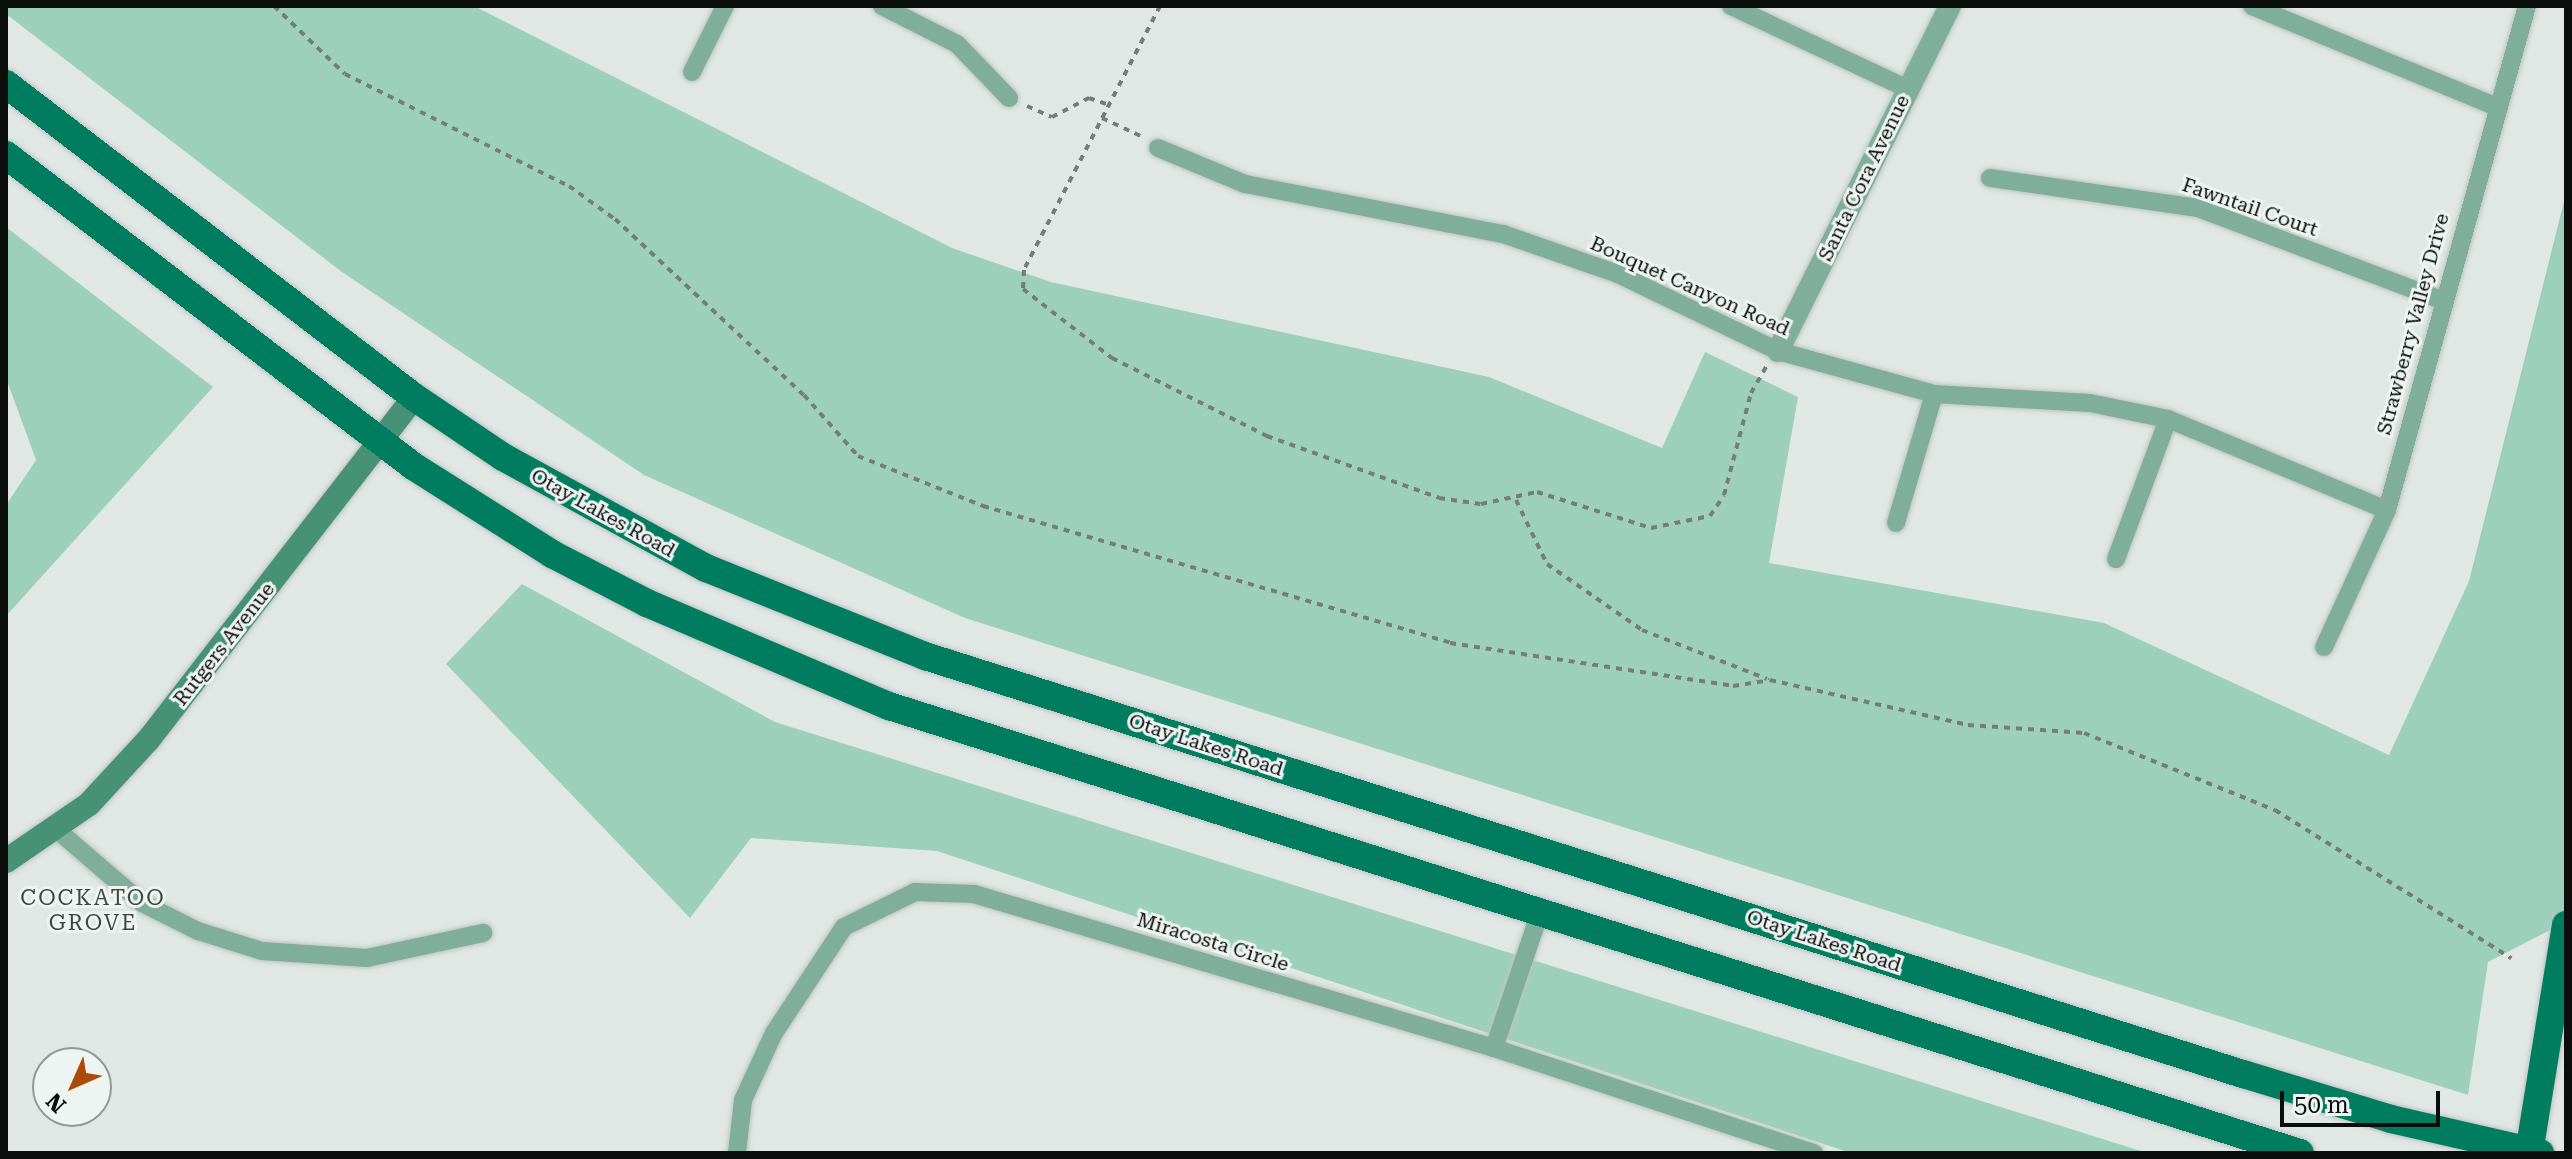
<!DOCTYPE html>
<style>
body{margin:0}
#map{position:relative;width:2572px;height:1159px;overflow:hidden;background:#e0e7e4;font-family:"Roboto Serif",serif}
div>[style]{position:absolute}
.green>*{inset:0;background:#9dd0bb}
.path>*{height:4px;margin-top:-2px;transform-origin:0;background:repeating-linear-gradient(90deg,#777c7a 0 6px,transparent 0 12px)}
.roads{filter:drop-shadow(0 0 2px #bec4c2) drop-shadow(0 0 2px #bec4c2)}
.minor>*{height:18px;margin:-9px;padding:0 9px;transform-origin:9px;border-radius:9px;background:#7fae9b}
.tertiary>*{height:22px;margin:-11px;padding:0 11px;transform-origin:11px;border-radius:11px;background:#7fae9b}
.secondary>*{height:24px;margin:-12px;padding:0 12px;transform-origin:12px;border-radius:12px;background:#479277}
.primary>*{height:28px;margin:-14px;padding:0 14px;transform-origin:14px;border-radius:14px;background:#007d5e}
span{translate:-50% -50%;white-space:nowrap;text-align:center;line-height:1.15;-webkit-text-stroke:6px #edf4f1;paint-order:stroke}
.street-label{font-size:20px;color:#0c0e0d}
.neighbourhood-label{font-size:22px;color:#414745;letter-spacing:2px}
.frame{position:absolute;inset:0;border:8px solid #0c0e0d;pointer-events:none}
.north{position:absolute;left:32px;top:1047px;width:80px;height:80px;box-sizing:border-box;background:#edf4f1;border:2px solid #939896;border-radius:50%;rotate:225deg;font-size:22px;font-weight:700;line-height:32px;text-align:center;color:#0c0e0d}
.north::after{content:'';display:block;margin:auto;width:28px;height:36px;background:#ac4a07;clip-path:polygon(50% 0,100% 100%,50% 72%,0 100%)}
.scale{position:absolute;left:2280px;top:1091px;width:160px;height:36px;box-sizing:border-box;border:4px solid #0c0e0d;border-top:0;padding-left:10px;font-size:24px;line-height:28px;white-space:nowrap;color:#0c0e0d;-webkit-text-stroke:6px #edf4f1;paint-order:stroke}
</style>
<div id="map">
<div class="green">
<i style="clip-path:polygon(6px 6px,474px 6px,952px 248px,1051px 282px,1489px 377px,1662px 448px,1705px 352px,1798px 397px,1769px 563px,2104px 623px,2389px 755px,2469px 581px,2566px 193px,2566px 922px,2488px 962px,2468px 1095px,965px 618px,644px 475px,342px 272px,6px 14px)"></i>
<i style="clip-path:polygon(6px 227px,213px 387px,6px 616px,6px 505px,36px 460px,6px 378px)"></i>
<i style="clip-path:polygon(522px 584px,775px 722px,2147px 1153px,1851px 1153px,937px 851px,751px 838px,690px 918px,446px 664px)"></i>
</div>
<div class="path">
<i style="left:274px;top:6px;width:98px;rotate:43.8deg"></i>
<i style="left:345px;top:74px;width:250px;rotate:26.6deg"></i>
<i style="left:569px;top:186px;width:57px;rotate:35.7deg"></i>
<i style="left:615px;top:219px;width:258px;rotate:43deg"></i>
<i style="left:804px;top:395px;width:81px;rotate:48.5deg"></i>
<i style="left:858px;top:456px;width:135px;rotate:21.8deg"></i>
<i style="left:983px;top:506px;width:487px;rotate:16.3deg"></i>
<i style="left:1450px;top:643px;width:286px;rotate:8.6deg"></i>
<i style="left:1733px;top:686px;width:37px;rotate:-9deg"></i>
<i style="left:1770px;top:680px;width:203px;rotate:12.8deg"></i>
<i style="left:1968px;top:725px;width:116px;rotate:3.9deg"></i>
<i style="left:2084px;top:733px;width:206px;rotate:22deg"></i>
<i style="left:2275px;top:810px;width:279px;rotate:32.1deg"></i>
<i style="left:1160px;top:6px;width:297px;rotate:117.3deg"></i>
<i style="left:1024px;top:270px;width:19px;rotate:93deg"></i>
<i style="left:1023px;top:289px;width:113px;rotate:37.8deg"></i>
<i style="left:1112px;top:358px;width:174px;rotate:26.7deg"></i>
<i style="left:1267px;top:436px;width:183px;rotate:19.8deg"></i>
<i style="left:1439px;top:498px;width:42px;rotate:8.1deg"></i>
<i style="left:1481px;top:504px;width:57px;rotate:-12.1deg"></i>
<i style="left:1537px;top:492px;width:120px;rotate:17.5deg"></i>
<i style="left:1651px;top:528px;width:60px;rotate:-11.5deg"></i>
<i style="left:1710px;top:516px;width:25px;rotate:-56deg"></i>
<i style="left:1724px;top:495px;width:106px;rotate:-75.2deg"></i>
<i style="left:1751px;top:393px;width:32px;rotate:-60deg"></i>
<i style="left:1027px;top:106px;width:27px;rotate:24deg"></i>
<i style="left:1052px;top:117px;width:42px;rotate:-27.2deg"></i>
<i style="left:1089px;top:98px;width:21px;rotate:19deg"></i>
<i style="left:1102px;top:118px;width:45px;rotate:24.9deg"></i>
<i style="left:1516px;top:500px;width:71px;rotate:64.2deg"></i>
<i style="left:1547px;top:564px;width:116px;rotate:34.8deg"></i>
<i style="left:1642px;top:630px;width:134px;rotate:21.4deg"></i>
</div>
<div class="roads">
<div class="minor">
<i style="left:882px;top:6px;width:84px;rotate:26.9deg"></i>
<i style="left:957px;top:44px;width:75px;rotate:46.1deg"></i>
<i style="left:1731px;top:6px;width:195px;rotate:25.1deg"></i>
<i style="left:2252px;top:6px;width:263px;rotate:22.4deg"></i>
<i style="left:692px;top:72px;width:74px;rotate:-63.4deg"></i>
<i style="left:1158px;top:148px;width:94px;rotate:22.5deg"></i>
<i style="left:1245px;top:184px;width:263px;rotate:11deg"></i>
<i style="left:1503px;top:234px;width:122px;rotate:19.2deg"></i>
<i style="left:1618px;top:274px;width:178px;rotate:25.7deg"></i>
<i style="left:1778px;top:351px;width:162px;rotate:15.4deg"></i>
<i style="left:1934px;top:394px;width:156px;rotate:3.3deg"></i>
<i style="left:2090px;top:403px;width:80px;rotate:11.6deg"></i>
<i style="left:2168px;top:419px;width:237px;rotate:22.6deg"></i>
<i style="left:1990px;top:178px;width:210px;rotate:8.2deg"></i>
<i style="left:2198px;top:208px;width:260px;rotate:20.7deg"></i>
<i style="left:1896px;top:523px;width:134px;rotate:-73.6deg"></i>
<i style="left:2116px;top:559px;width:149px;rotate:-69.6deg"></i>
<i style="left:2324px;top:647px;width:151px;rotate:-65.3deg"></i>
<i style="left:2387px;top:510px;width:523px;rotate:-74.48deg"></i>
<i style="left:56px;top:829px;width:113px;rotate:40.7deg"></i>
<i style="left:142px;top:903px;width:63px;rotate:26.6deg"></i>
<i style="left:198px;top:931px;width:67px;rotate:17.4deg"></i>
<i style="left:262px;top:951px;width:105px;rotate:3.8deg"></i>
<i style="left:367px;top:958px;width:119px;rotate:-12.2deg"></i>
<i style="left:1494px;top:1048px;width:144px;rotate:-71.3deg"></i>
<i style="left:737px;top:1153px;width:53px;rotate:-83.5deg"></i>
<i style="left:743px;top:1100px;width:74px;rotate:-65.2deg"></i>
<i style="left:774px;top:1033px;width:127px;rotate:-56.6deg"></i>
<i style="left:844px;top:927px;width:79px;rotate:-26.2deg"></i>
<i style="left:915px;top:892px;width:59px;rotate:1.9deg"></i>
<i style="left:974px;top:894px;width:542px;rotate:16.5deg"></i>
<i style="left:1494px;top:1048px;width:337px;rotate:18.2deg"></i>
</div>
<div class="tertiary">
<i style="left:1778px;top:351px;width:385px;rotate:-63.5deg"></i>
</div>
<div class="secondary">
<i style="left:6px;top:861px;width:101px;rotate:-34.5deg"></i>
<i style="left:89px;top:804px;width:88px;rotate:-47.3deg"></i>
<i style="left:149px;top:739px;width:433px;rotate:-52.2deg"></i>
</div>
<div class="primary">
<i style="left:6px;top:84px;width:514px;rotate:37.49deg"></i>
<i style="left:414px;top:397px;width:107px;rotate:34deg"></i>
<i style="left:503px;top:457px;width:231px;rotate:28.7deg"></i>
<i style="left:706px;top:568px;width:236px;rotate:21.9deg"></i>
<i style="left:925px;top:656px;width:1383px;rotate:17.6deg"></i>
<i style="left:2243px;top:1074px;width:155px;rotate:16.9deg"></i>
<i style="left:2391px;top:1119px;width:153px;rotate:12.9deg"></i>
<i style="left:6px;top:155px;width:512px;rotate:37.38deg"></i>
<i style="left:413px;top:466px;width:165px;rotate:32.3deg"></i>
<i style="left:552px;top:554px;width:107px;rotate:27.3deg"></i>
<i style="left:647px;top:603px;width:263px;rotate:23.1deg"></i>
<i style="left:889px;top:706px;width:1480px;rotate:17.58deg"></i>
<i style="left:2529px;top:1153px;width:231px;rotate:-80.8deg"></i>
</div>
</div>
<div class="street-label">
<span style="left:1864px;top:178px;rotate:-64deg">Santa Cora Avenue</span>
<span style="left:2250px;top:207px;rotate:19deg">Fawntail Court</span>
<span style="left:1690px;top:286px;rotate:24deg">Bouquet Canyon Road</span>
<span style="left:2413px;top:324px;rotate:-75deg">Strawberry Valley Drive</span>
<span style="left:603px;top:513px;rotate:29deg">Otay Lakes Road</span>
<span style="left:224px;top:644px;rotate:-52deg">Rutgers Avenue</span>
<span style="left:1206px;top:745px;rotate:18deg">Otay Lakes Road</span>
<span style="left:1824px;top:941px;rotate:18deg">Otay Lakes Road</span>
<span style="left:1213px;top:942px;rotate:17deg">Miracosta Circle</span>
</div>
<div class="neighbourhood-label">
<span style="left:93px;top:910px">COCKATOO<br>GROVE</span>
</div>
<div class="frame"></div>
<div class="north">N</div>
<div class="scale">50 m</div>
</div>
